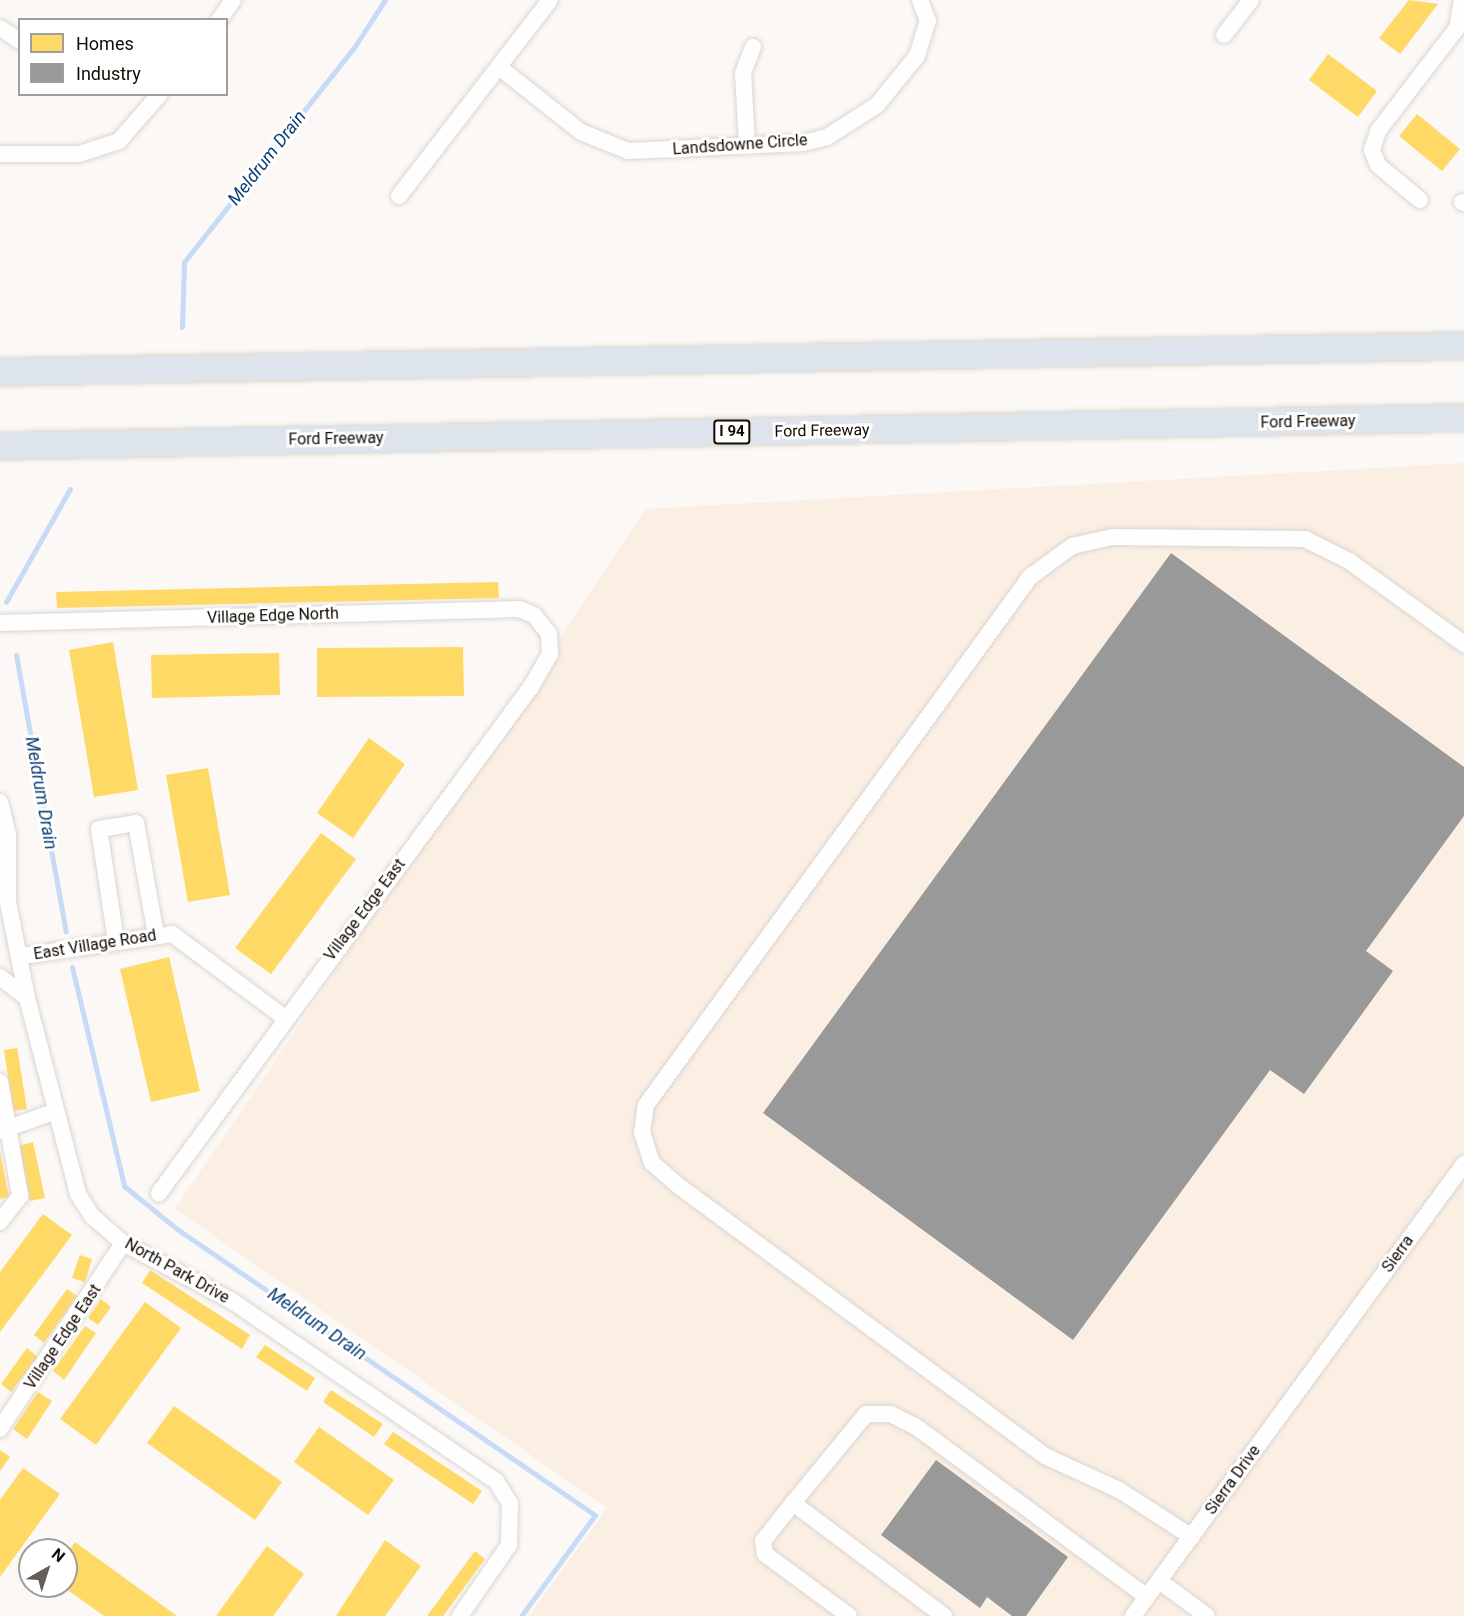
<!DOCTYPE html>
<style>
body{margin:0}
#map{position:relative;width:1464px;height:1616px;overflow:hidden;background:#fbf8f5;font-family:Roboto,sans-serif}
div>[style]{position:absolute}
.built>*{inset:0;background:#fbefe4}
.homes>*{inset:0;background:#ffd966}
.industry>*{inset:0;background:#999}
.stream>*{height:5px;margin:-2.5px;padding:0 2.5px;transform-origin:2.5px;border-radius:2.5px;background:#c7dbf7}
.roads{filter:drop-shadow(0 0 2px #dcd5cf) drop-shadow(0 0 2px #dcd5cf)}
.minor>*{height:16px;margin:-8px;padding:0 8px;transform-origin:8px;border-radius:8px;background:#fefefe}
.highway>*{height:26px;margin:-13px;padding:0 13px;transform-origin:13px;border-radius:13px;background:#dee4ec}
span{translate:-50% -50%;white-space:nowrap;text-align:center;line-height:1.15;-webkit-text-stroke:6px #fff;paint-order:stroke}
.shield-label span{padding:2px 4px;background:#fff;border:2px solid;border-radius:4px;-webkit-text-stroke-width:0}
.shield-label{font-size:15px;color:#120a03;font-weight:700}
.street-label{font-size:16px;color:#120a03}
.water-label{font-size:18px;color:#0d3f7a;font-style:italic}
.legend{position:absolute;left:18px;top:18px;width:210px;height:78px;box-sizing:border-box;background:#fff;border:2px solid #a09d9a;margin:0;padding:8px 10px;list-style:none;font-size:18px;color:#120a03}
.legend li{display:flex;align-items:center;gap:12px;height:30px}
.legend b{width:30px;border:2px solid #a09d9a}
.north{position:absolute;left:18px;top:1538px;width:60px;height:60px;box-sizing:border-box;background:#fff;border:2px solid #a09d9a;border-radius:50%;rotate:39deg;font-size:16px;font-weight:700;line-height:24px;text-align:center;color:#120a03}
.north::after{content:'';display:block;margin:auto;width:21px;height:27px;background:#645d58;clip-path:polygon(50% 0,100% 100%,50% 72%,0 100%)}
</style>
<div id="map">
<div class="built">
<i style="clip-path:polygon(1464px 463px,1464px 1616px,529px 1616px,607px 1508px,175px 1209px,646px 509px)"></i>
</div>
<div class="homes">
<i style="clip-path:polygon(1409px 0,1438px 4px,1400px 54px,1379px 38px)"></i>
<i style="clip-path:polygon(1328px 54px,1377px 91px,1358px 117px,1309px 80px)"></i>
<i style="clip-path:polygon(1417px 114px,1460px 149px,1442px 171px,1399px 136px)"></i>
<i style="clip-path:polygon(498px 582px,499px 598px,57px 608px,56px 592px)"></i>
<i style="clip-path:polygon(113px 642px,138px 790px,94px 797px,69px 650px)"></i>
<i style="clip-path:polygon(463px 647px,464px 696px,317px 697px,317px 648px)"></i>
<i style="clip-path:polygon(279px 653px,280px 695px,152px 698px,151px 655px)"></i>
<i style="clip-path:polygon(369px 738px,405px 764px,353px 838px,317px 813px)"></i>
<i style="clip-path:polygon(208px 768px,230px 895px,188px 902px,166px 775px)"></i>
<i style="clip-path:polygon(321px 833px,356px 859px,271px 974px,235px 948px)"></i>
<i style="clip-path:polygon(169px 957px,200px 1091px,151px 1102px,120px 969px)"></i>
<i style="clip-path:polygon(17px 1048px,27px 1109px,13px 1111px,4px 1050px)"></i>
<i style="clip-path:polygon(33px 1142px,45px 1198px,30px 1201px,18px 1146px)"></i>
<i style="clip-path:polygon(0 1152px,9px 1197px,0 1199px)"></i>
<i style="clip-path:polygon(43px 1214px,72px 1235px,0 1332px,0 1272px)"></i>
<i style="clip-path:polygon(80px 1255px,92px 1259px,85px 1282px,72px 1278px)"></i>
<i style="clip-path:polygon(150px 1270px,250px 1335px,242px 1349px,142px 1283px)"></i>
<i style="clip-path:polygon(67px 1289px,77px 1296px,44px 1343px,34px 1335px)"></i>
<i style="clip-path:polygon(101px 1299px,111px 1307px,98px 1325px,88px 1318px)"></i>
<i style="clip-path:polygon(145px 1302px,181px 1328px,96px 1445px,60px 1419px)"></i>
<i style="clip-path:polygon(85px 1326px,96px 1333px,64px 1380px,53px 1371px)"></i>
<i style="clip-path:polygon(265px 1345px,315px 1378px,307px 1391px,256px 1357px)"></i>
<i style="clip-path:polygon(27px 1348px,38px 1357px,11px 1392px,1px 1384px)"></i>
<i style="clip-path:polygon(331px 1390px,383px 1424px,374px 1437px,323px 1402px)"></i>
<i style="clip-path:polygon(38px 1392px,52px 1401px,27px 1439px,13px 1429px)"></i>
<i style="clip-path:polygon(174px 1406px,282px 1482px,255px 1520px,147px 1443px)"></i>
<i style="clip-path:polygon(319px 1427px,394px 1480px,368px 1515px,294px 1462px)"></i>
<i style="clip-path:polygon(393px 1432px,482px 1491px,473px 1504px,384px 1444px)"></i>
<i style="clip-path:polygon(0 1450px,10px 1457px,0 1471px)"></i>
<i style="clip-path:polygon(23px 1468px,60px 1494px,0 1577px,0 1500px)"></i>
<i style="clip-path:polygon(385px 1540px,421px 1566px,385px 1616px,336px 1616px)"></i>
<i style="clip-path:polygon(75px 1542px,177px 1616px,104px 1616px,62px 1586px,66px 1555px)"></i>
<i style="clip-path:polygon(267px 1546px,304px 1574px,273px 1616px,216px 1616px)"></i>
<i style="clip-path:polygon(475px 1551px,485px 1559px,443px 1616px,427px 1616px)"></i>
</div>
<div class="industry">
<i style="clip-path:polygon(1171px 553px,1464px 767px,1464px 816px,1366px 951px,1393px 971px,1304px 1094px,1270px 1070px,1073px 1340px,763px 1113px)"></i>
<i style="clip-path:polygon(936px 1460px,1068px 1557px,1026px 1616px,1012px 1616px,987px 1597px,980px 1608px,881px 1535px)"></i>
</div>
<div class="stream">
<i style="left:182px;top:327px;width:65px;rotate:-88.2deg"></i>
<i style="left:184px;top:262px;width:272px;rotate:-51.6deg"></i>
<i style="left:353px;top:49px;width:59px;rotate:-56.9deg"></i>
<i style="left:6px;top:602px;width:130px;rotate:-60.5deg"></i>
<i style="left:16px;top:655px;width:281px;rotate:79.8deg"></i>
<i style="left:72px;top:967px;width:225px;rotate:76.6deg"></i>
<i style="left:124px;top:1186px;width:68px;rotate:39.1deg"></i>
<i style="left:177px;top:1229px;width:506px;rotate:34.38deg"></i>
<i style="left:595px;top:1515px;width:125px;rotate:126.2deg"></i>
</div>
<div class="roads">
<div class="minor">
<i style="left:219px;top:20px;width:24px;rotate:-55deg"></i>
<i style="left:0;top:28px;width:24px;rotate:33deg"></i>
<i style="left:1224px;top:35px;width:44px;rotate:-52.4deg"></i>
<i style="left:499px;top:67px;width:105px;rotate:38.4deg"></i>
<i style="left:581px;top:132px;width:51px;rotate:22deg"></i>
<i style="left:628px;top:151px;width:175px;rotate:-2.6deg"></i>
<i style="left:803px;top:143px;width:25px;rotate:-14deg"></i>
<i style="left:827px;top:137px;width:59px;rotate:-32.6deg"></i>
<i style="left:877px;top:105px;width:63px;rotate:-50.8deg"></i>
<i style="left:917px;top:56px;width:37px;rotate:-73deg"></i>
<i style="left:928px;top:21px;width:22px;rotate:-111deg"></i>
<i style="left:747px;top:146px;width:73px;rotate:-93.1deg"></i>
<i style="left:743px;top:73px;width:28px;rotate:-69deg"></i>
<i style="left:0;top:154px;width:79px"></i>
<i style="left:79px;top:154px;width:42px;rotate:-18deg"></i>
<i style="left:119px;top:141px;width:62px;rotate:-48.9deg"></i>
<i style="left:399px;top:196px;width:247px;rotate:-52.4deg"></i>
<i style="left:1420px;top:200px;width:55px;rotate:-140.2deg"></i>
<i style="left:1378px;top:165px;width:16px;rotate:-112deg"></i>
<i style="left:1372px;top:150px;width:20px;rotate:-72deg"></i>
<i style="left:1378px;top:131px;width:130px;rotate:-52.5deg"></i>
<i style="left:1457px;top:28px;width:28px;rotate:-80deg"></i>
<i style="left:1462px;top:202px;width:2px;rotate:27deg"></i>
<i style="left:0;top:623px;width:519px;rotate:-1.55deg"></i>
<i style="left:519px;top:609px;width:16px;rotate:22deg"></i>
<i style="left:534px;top:615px;width:24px;rotate:52deg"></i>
<i style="left:549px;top:634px;width:20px;rotate:87deg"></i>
<i style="left:550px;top:654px;width:39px;rotate:120deg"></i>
<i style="left:530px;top:688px;width:627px;rotate:126.3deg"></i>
<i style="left:0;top:802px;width:33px;rotate:76deg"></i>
<i style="left:8px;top:834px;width:68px;rotate:90deg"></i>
<i style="left:8px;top:902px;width:98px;rotate:78.8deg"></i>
<i style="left:27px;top:998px;width:203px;rotate:75.4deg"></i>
<i style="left:78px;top:1194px;width:26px;rotate:58deg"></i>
<i style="left:92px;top:1216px;width:41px;rotate:41.1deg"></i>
<i style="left:123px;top:1243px;width:123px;rotate:28deg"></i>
<i style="left:232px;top:1301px;width:320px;rotate:34.3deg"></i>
<i style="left:496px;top:1481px;width:26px;rotate:58deg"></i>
<i style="left:510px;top:1503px;width:42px;rotate:91.4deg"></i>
<i style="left:509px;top:1545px;width:86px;rotate:124.6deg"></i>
<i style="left:116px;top:941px;width:113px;rotate:-98.6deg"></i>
<i style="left:99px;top:829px;width:37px;rotate:-9deg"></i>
<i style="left:136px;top:823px;width:114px;rotate:79.9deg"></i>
<i style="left:22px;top:956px;width:152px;rotate:-8.3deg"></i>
<i style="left:172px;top:934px;width:141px;rotate:36.6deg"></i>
<i style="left:0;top:977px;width:34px;rotate:38deg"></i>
<i style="left:0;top:1082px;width:116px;rotate:80deg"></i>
<i style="left:20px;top:1196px;width:33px;rotate:128deg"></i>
<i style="left:0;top:1131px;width:57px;rotate:-19.4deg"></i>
<i style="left:0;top:1429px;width:223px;rotate:-56.5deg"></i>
<i style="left:793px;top:1503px;width:48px;rotate:128.3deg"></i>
<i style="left:763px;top:1541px;width:13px;rotate:81deg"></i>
<i style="left:765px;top:1554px;width:104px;rotate:36.4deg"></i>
<i style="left:1192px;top:1537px;width:87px;rotate:-147.2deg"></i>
<i style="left:1119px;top:1490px;width:81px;rotate:-155.3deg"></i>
<i style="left:1045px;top:1456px;width:452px;rotate:-143.6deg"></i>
<i style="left:681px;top:1188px;width:38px;rotate:-139deg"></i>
<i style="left:652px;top:1163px;width:32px;rotate:-108deg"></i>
<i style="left:642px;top:1133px;width:28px;rotate:-82deg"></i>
<i style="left:646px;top:1105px;width:653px;rotate:-53.97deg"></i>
<i style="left:1030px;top:577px;width:52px;rotate:-36.4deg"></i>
<i style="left:1072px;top:546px;width:41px;rotate:-12.7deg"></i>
<i style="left:1112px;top:537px;width:193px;rotate:0.6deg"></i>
<i style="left:1305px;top:539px;width:49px;rotate:26.6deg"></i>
<i style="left:1349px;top:561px;width:142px;rotate:35.8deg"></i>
<i style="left:1159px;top:1581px;width:59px;rotate:36.1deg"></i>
<i style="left:944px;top:1616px;width:189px;rotate:-143.2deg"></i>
<i style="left:793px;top:1503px;width:115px;rotate:-50.6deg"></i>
<i style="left:866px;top:1414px;width:25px"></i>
<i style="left:891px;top:1414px;width:27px;rotate:27deg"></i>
<i style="left:915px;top:1426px;width:288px;rotate:36.4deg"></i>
<i style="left:1133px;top:1616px;width:560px;rotate:-53.78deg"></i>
</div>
<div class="highway">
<i style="left:0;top:372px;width:1464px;rotate:-1.02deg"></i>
<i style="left:0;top:446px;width:1464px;rotate:-1.1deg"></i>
</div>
</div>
<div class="shield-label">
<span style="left:732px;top:432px">I 94</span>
</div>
<div class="street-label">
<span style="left:740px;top:145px;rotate:-4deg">Landsdowne Circle</span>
<span style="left:1308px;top:422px;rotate:-1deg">Ford Freeway</span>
<span style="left:822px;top:431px;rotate:-1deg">Ford Freeway</span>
<span style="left:336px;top:439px;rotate:-1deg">Ford Freeway</span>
<span style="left:273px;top:616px;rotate:-2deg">Village Edge North</span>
<span style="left:365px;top:910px;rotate:-53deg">Village Edge East</span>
<span style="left:95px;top:945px;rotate:-9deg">East Village Road</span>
<span style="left:1398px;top:1254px;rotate:-54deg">Sierra</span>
<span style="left:177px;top:1271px;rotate:29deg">North Park Drive</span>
<span style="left:63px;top:1337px;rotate:-56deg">Village Edge East</span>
<span style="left:1233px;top:1480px;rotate:-54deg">Sierra Drive</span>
</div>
<div class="water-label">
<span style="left:267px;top:158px;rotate:-52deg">Meldrum Drain</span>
<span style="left:41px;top:793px;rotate:80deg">Meldrum Drain</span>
<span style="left:317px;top:1324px;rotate:34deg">Meldrum Drain</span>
</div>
<ul class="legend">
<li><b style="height:16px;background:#ffd966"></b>Homes</li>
<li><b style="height:16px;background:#999"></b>Industry</li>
</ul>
<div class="north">N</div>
</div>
